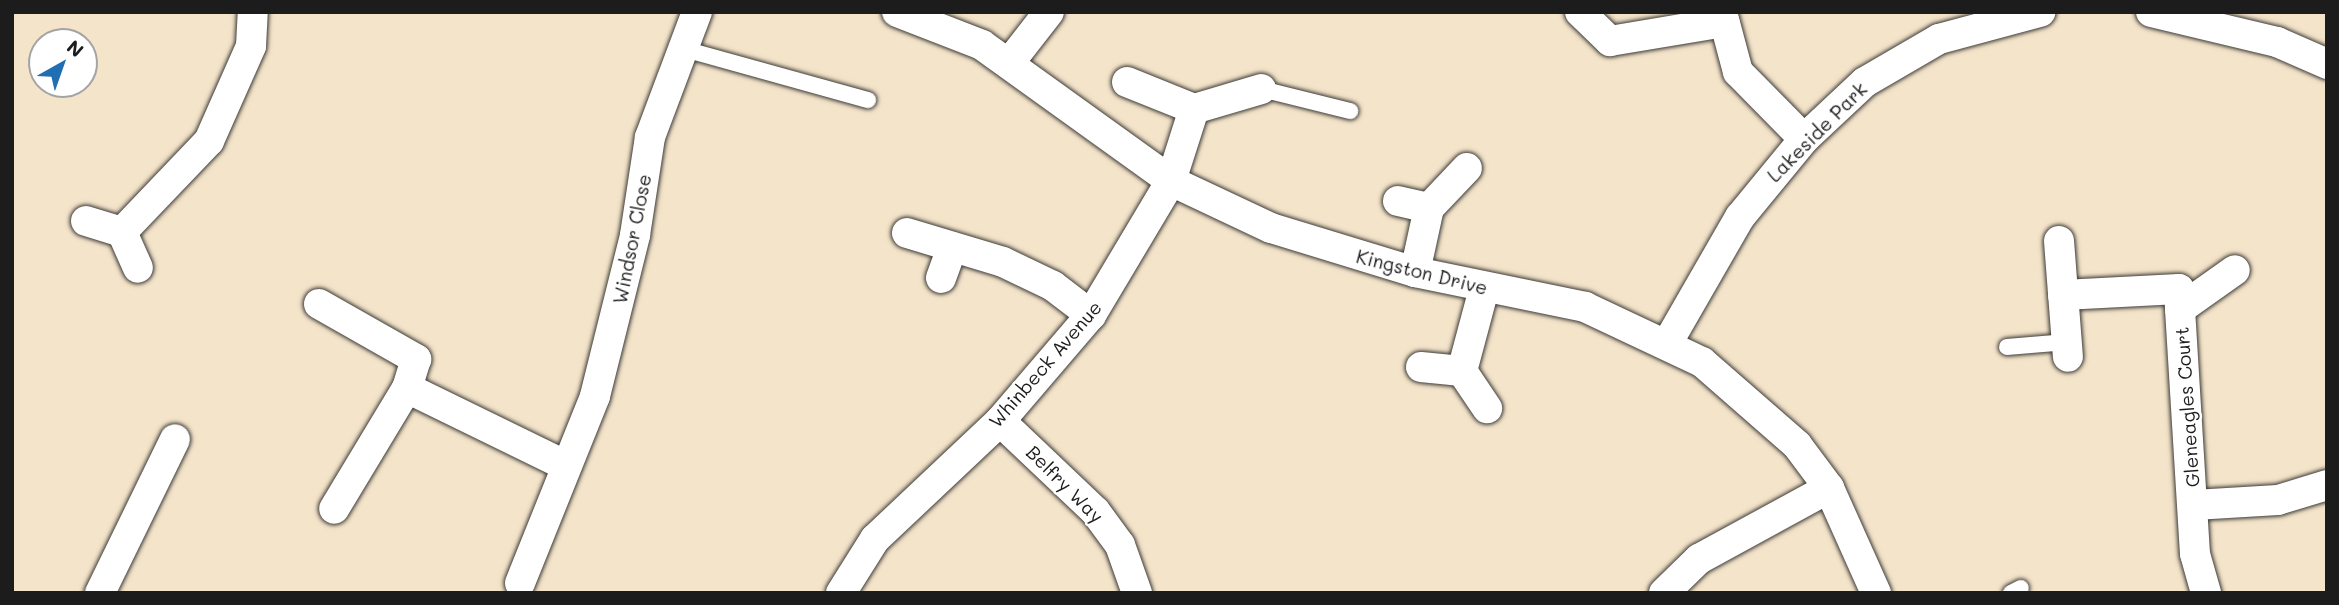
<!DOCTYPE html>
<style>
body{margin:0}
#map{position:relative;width:2339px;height:605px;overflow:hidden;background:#f4e4ca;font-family:Mali,sans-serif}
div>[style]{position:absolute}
.roads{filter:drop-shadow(0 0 2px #3c3a36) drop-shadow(0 0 2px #3c3a36)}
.lane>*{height:16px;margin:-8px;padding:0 8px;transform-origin:8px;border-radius:8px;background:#fff}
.street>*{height:30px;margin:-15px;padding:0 15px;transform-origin:15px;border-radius:15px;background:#fff}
span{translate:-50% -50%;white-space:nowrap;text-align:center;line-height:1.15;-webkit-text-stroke:5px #fff;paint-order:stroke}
.street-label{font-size:19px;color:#1c1c1c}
.frame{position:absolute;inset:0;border:14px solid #1c1c1c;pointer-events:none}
.north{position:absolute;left:28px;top:28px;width:70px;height:70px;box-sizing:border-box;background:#fff;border:2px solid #a4a4a4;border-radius:50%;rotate:40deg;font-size:19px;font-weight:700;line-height:28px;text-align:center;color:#1c1c1c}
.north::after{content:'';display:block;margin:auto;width:24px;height:32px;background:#1f6fb2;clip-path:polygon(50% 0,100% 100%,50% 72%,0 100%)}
</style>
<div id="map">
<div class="roads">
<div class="lane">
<i style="left:684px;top:49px;width:191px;rotate:15.5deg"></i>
<i style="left:1261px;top:89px;width:92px;rotate:13.9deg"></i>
<i style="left:2007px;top:347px;width:60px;rotate:-4.8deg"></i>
<i style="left:2011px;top:593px;width:11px;rotate:-27deg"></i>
</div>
<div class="street">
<i style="left:897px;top:12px;width:91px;rotate:21.2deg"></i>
<i style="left:982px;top:45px;width:233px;rotate:35.7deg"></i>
<i style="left:1171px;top:181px;width:110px;rotate:25.2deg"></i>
<i style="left:1271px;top:228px;width:151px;rotate:17deg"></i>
<i style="left:1415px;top:272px;width:174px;rotate:11.6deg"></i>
<i style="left:1585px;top:307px;width:129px;rotate:25.2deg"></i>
<i style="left:1702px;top:362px;width:126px;rotate:41.1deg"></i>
<i style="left:1797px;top:445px;width:54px;rotate:53.3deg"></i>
<i style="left:1829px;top:488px;width:115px;rotate:65.9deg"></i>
<i style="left:1580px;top:12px;width:42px;rotate:44deg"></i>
<i style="left:1610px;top:41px;width:116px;rotate:-9.5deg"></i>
<i style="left:1722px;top:12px;width:62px;rotate:75.1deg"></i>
<i style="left:1738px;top:72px;width:94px;rotate:45.4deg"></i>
<i style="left:2151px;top:12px;width:130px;rotate:13.4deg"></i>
<i style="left:2277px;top:42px;width:55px;rotate:23.7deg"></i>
<i style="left:1010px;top:62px;width:63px;rotate:-52deg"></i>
<i style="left:1127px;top:82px;width:72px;rotate:21.9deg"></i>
<i style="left:1194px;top:109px;width:70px;rotate:-16.6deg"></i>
<i style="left:1398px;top:201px;width:32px;rotate:13deg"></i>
<i style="left:1429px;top:208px;width:55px;rotate:-46.5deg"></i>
<i style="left:86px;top:221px;width:38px;rotate:17deg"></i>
<i style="left:122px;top:232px;width:39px;rotate:66deg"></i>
<i style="left:122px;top:232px;width:126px;rotate:-46.3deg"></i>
<i style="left:209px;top:141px;width:104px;rotate:-66.1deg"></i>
<i style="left:251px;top:46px;width:34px;rotate:-87deg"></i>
<i style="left:907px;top:233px;width:100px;rotate:16.8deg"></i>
<i style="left:1003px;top:262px;width:55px;rotate:25.6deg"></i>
<i style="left:1053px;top:286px;width:48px;rotate:37.3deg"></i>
<i style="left:2059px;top:241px;width:116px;rotate:85.6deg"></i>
<i style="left:1415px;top:272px;width:66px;rotate:-77.7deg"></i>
<i style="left:941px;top:278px;width:33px;rotate:-70deg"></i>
<i style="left:2063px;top:295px;width:116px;rotate:-3deg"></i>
<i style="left:2179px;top:289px;width:20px;rotate:87deg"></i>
<i style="left:2180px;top:309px;width:67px;rotate:-35.3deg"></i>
<i style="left:319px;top:304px;width:112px;rotate:29.6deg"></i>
<i style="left:416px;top:359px;width:30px;rotate:107deg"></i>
<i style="left:407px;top:388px;width:141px;rotate:121.1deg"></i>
<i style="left:2180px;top:309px;width:245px;rotate:86.5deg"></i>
<i style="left:2195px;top:554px;width:41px;rotate:74.2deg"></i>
<i style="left:1668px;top:342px;width:144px;rotate:-60.1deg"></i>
<i style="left:1740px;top:217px;width:101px;rotate:-50.6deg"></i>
<i style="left:1804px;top:139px;width:83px;rotate:-43.1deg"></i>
<i style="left:1865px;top:82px;width:86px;rotate:-30.2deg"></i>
<i style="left:1939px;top:39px;width:105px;rotate:-15deg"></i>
<i style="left:1421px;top:367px;width:41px;rotate:5.6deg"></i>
<i style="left:1462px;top:371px;width:45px;rotate:56deg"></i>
<i style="left:1462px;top:371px;width:85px;rotate:-75deg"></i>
<i style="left:407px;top:388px;width:176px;rotate:26deg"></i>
<i style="left:1000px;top:421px;width:131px;rotate:43.5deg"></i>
<i style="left:1095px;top:511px;width:42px;rotate:53.7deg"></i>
<i style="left:1120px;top:545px;width:51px;rotate:70.5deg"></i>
<i style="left:2194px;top:505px;width:84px;rotate:-3.4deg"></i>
<i style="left:2278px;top:500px;width:51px;rotate:-17deg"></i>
<i style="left:520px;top:583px;width:201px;rotate:-68.1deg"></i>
<i style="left:595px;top:396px;width:166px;rotate:-76deg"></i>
<i style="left:635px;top:235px;width:99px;rotate:-81.3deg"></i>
<i style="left:650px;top:137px;width:134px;rotate:-69.4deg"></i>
<i style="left:100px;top:593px;width:171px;rotate:-64deg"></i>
<i style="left:841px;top:593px;width:64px;rotate:-57.8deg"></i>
<i style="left:875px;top:539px;width:172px;rotate:-43.3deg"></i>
<i style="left:1000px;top:421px;width:140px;rotate:-49.4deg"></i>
<i style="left:1091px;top:315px;width:156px;rotate:-59.2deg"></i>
<i style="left:1171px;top:181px;width:76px;rotate:-72.3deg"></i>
<i style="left:1664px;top:593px;width:49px;rotate:-44.2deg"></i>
<i style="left:1699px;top:559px;width:148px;rotate:-28.6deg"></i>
</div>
</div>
<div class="street-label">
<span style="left:1817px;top:132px;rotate:-45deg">Lakeside Park</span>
<span style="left:632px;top:239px;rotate:-79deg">Windsor Close</span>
<span style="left:1422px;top:272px;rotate:14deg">Kingston Drive</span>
<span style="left:1045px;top:364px;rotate:-49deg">Whinbeck Avenue</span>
<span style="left:2187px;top:407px;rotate:-94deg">Gleneagles Court</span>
<span style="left:1065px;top:484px;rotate:45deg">Belfry Way</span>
</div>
<div class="frame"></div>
<div class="north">N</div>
</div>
